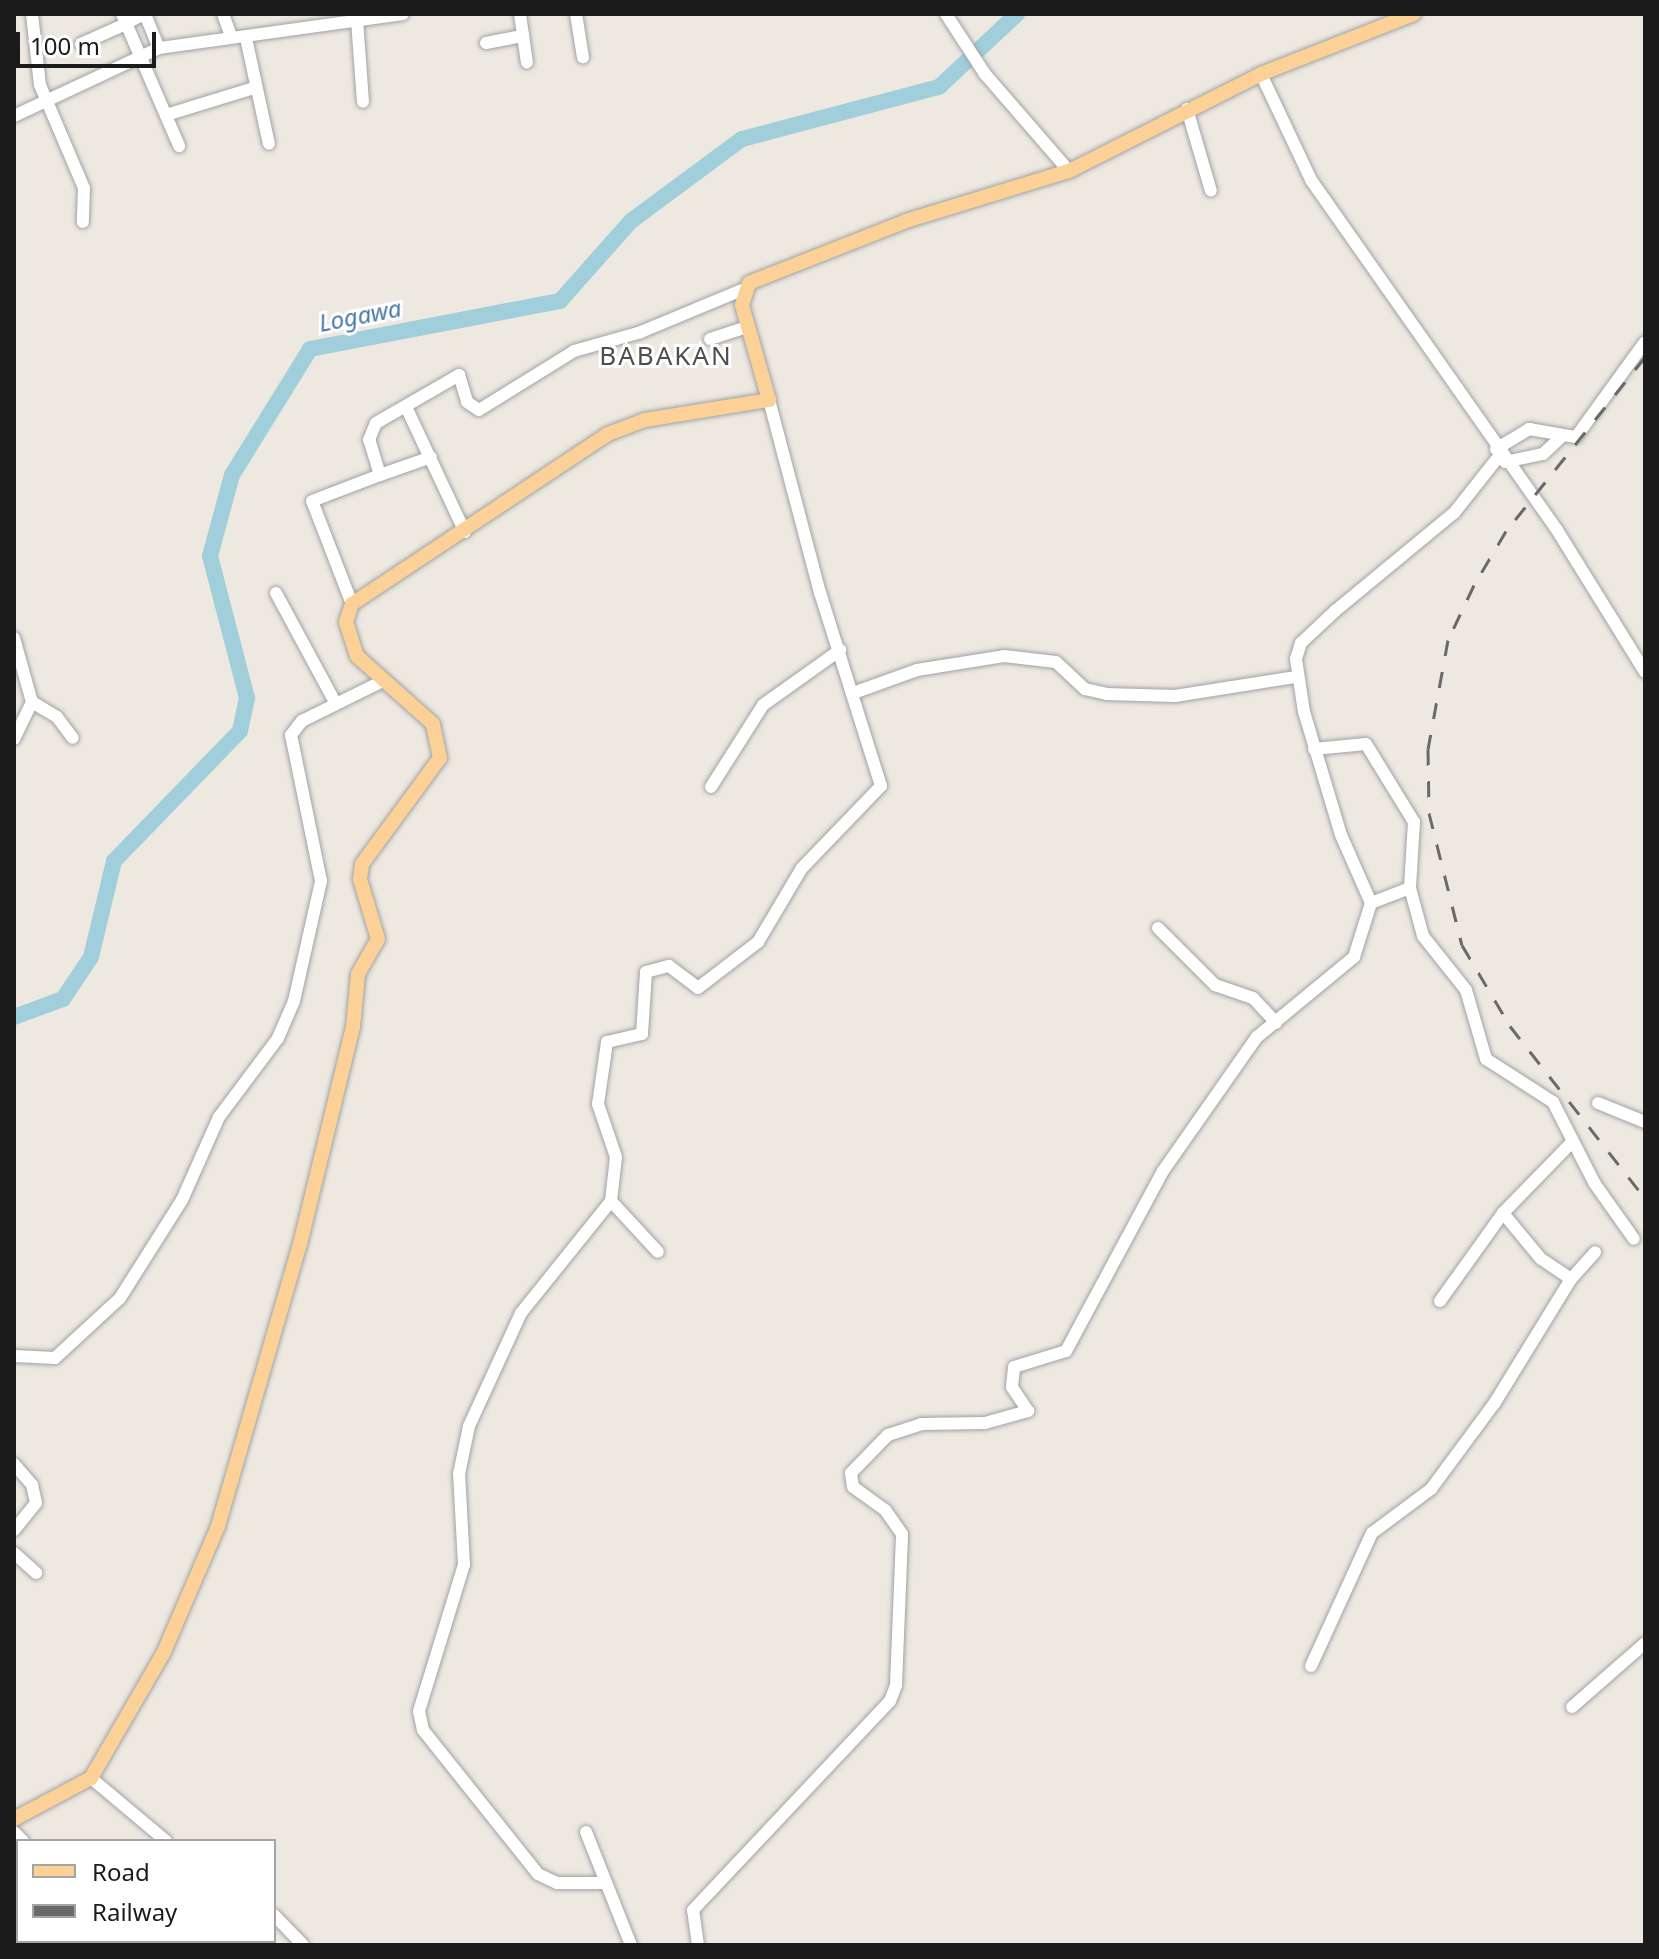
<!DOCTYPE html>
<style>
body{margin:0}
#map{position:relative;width:1659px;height:1959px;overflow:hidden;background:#ede9e1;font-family:"Noto Sans",sans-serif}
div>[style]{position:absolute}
.river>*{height:16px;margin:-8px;padding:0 8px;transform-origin:8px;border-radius:8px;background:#a1cedb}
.roads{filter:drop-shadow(0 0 2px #a2a2a2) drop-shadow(0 0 2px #a2a2a2)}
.minor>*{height:12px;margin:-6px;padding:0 6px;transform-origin:6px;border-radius:6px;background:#fff}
.major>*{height:14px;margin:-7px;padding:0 7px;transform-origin:7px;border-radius:7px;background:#fbd198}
.rail>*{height:3px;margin-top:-1.5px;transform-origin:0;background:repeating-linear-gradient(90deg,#696969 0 16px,transparent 0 32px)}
span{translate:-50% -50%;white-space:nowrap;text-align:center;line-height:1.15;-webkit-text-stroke:6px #fff;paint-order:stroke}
.water-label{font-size:24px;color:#4979aa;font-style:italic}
.quarter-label{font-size:26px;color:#4e4e4e;letter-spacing:2px}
.frame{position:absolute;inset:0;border:16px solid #1b1b1b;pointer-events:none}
.legend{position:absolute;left:16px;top:1839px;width:260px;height:104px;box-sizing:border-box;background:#fff;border:2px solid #a4a4a4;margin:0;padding:10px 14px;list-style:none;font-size:24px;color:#1b1b1b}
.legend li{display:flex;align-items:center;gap:16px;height:40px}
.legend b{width:40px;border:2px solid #a4a4a4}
.scale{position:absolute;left:16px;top:32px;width:140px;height:36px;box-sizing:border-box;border:4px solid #1b1b1b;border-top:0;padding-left:10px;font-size:24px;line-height:28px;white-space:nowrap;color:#1b1b1b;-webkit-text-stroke:6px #fff;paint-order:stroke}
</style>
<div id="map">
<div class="river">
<i style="left:14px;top:1017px;width:52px;rotate:-20.2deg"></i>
<i style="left:63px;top:999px;width:50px;rotate:-56.3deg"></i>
<i style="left:91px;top:957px;width:99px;rotate:-76.5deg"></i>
<i style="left:114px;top:861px;width:181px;rotate:-45.9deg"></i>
<i style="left:240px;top:731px;width:34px;rotate:-78deg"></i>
<i style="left:247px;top:698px;width:147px;rotate:-104.6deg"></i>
<i style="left:210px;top:556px;width:84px;rotate:-74.8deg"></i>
<i style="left:232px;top:475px;width:148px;rotate:-58.2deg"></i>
<i style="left:310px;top:349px;width:255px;rotate:-10.9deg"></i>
<i style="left:560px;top:301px;width:107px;rotate:-48.4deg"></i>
<i style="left:631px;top:221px;width:138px;rotate:-36.5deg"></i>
<i style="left:742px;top:139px;width:204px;rotate:-14.8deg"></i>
<i style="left:939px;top:87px;width:107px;rotate:-43.1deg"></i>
</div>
<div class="roads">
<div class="minor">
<i style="left:32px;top:14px;width:71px;rotate:83.6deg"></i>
<i style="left:40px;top:85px;width:112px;rotate:66.9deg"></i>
<i style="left:84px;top:188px;width:34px;rotate:92deg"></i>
<i style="left:122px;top:14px;width:144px;rotate:66.6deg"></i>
<i style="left:223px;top:14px;width:23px;rotate:70deg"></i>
<i style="left:520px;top:14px;width:49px;rotate:81.9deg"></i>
<i style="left:576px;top:14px;width:44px;rotate:80.8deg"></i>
<i style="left:946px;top:14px;width:72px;rotate:57deg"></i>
<i style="left:985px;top:74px;width:128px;rotate:49.1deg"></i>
<i style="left:357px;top:20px;width:82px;rotate:85.8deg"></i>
<i style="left:246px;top:38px;width:108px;rotate:77.8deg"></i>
<i style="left:486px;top:43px;width:38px;rotate:-11deg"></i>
<i style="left:81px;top:44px;width:49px;rotate:-24deg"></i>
<i style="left:126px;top:24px;width:9px;rotate:-32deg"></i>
<i style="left:134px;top:19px;width:10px;rotate:-24deg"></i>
<i style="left:143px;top:15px;width:2px;rotate:-27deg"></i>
<i style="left:145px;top:14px;width:37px;rotate:68deg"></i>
<i style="left:1261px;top:74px;width:117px;rotate:64.7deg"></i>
<i style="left:1311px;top:180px;width:428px;rotate:54.9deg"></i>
<i style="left:1557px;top:530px;width:167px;rotate:58.2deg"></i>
<i style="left:1187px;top:109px;width:85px;rotate:73.7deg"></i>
<i style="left:166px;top:115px;width:92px;rotate:-17.1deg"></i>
<i style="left:14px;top:116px;width:160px;rotate:-25.1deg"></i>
<i style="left:159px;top:48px;width:246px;rotate:-7.9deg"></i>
<i style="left:710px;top:339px;width:40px;rotate:-18deg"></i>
<i style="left:407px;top:409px;width:136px;rotate:64.8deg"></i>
<i style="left:1496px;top:449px;width:39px;rotate:-31deg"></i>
<i style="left:1529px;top:429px;width:48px;rotate:9.7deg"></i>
<i style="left:1576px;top:437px;width:117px;rotate:-54deg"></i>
<i style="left:1505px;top:462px;width:39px;rotate:-12deg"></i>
<i style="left:1543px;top:454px;width:25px;rotate:-43deg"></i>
<i style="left:380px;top:475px;width:54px;rotate:-19.4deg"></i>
<i style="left:276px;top:593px;width:126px;rotate:61.6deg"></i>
<i style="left:352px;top:604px;width:110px;rotate:-111.2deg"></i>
<i style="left:312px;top:501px;width:73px;rotate:-20.9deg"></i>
<i style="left:380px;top:475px;width:37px;rotate:-107deg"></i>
<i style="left:369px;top:440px;width:18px;rotate:-68deg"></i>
<i style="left:376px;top:423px;width:96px;rotate:-30deg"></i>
<i style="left:459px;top:375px;width:28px;rotate:73deg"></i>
<i style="left:467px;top:402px;width:14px;rotate:34deg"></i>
<i style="left:479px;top:410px;width:112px;rotate:-31.8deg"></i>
<i style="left:574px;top:351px;width:70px;rotate:-15.8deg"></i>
<i style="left:641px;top:332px;width:109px;rotate:-22.6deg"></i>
<i style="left:14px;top:638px;width:66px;rotate:74.3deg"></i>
<i style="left:32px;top:702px;width:41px;rotate:115.9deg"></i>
<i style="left:856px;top:692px;width:65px;rotate:-19.8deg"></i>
<i style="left:917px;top:670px;width:88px;rotate:-9.1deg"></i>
<i style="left:1004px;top:656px;width:52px;rotate:6.6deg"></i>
<i style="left:1056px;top:662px;width:40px;rotate:43deg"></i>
<i style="left:1085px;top:689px;width:22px;rotate:13deg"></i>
<i style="left:1106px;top:694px;width:69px;rotate:1.7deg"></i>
<i style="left:1175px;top:696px;width:121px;rotate:-9deg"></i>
<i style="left:32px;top:702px;width:29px;rotate:31deg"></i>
<i style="left:57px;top:717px;width:26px;rotate:53deg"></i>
<i style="left:1314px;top:749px;width:52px;rotate:-5.5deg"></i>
<i style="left:1366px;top:744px;width:92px;rotate:58.4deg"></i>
<i style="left:1414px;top:822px;width:66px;rotate:93.5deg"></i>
<i style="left:711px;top:787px;width:97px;rotate:-57.6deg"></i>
<i style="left:763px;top:705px;width:95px;rotate:-35.5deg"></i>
<i style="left:1371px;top:903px;width:74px;rotate:-113.8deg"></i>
<i style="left:1341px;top:835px;width:128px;rotate:-106.7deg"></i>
<i style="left:1304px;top:712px;width:54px;rotate:-98.6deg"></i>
<i style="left:1296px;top:659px;width:17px;rotate:-73deg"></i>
<i style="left:1301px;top:643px;width:47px;rotate:-43.3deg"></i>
<i style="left:1335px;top:611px;width:154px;rotate:-39.5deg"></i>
<i style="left:1454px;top:513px;width:74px;rotate:-51.6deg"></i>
<i style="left:1158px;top:928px;width:81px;rotate:45deg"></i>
<i style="left:1215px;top:985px;width:40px;rotate:18.9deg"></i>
<i style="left:1253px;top:998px;width:34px;rotate:47deg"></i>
<i style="left:1598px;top:1103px;width:51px;rotate:22deg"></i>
<i style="left:611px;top:1201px;width:69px;rotate:47.3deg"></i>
<i style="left:1571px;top:1279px;width:36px;rotate:-48deg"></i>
<i style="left:1440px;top:1301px;width:108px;rotate:-54.4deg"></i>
<i style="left:1503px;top:1213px;width:100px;rotate:-45.8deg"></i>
<i style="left:14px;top:1356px;width:41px;rotate:2.8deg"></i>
<i style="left:55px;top:1358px;width:88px;rotate:-42.7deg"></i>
<i style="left:120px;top:1298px;width:116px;rotate:-57.7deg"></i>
<i style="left:182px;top:1200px;width:91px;rotate:-66deg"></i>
<i style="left:219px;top:1117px;width:99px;rotate:-53.2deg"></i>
<i style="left:278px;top:1038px;width:40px;rotate:-66.6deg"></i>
<i style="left:294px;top:1001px;width:123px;rotate:-77.3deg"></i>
<i style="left:321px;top:881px;width:149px;rotate:-101.6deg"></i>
<i style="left:291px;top:735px;width:18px;rotate:-52deg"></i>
<i style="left:302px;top:721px;width:90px;rotate:-26.3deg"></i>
<i style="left:14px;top:1464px;width:28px;rotate:49deg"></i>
<i style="left:32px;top:1485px;width:18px;rotate:77deg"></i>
<i style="left:36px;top:1503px;width:35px;rotate:129deg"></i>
<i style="left:14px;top:1553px;width:30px;rotate:42deg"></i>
<i style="left:1311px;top:1666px;width:146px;rotate:-65.4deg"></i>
<i style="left:1372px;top:1533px;width:74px;rotate:-36.7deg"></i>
<i style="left:1431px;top:1489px;width:106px;rotate:-53.5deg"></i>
<i style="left:1494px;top:1404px;width:147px;rotate:-58.4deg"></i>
<i style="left:1571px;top:1279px;width:36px;rotate:-146deg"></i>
<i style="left:1541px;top:1259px;width:60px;rotate:-129.6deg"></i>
<i style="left:1572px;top:1707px;width:97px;rotate:-41.2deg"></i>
<i style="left:91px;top:1778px;width:98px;rotate:40deg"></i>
<i style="left:14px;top:1832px;width:13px;rotate:45deg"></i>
<i style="left:586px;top:1832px;width:122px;rotate:68.3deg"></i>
<i style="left:606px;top:1883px;width:49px;rotate:180deg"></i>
<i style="left:557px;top:1883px;width:21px;rotate:-155deg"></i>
<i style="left:538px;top:1874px;width:184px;rotate:-128.6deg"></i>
<i style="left:423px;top:1730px;width:19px;rotate:-102deg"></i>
<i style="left:419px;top:1711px;width:153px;rotate:-72.9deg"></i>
<i style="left:464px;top:1565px;width:91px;rotate:-93.1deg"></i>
<i style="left:459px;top:1474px;width:49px;rotate:-78.2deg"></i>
<i style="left:469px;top:1426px;width:124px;rotate:-65.3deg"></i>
<i style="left:521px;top:1313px;width:144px;rotate:-51.2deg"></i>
<i style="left:611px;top:1201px;width:44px;rotate:-83.5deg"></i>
<i style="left:616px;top:1157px;width:56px;rotate:-108.8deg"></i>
<i style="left:598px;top:1104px;width:63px;rotate:-81.7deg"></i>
<i style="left:607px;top:1042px;width:36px;rotate:-13deg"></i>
<i style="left:642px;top:1034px;width:62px;rotate:-86.3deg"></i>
<i style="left:646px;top:972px;width:24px;rotate:-15deg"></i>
<i style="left:669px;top:966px;width:36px;rotate:37deg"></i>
<i style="left:698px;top:988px;width:76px;rotate:-37.5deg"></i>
<i style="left:758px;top:942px;width:86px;rotate:-59.3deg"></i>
<i style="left:802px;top:868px;width:114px;rotate:-46.1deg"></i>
<i style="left:881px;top:786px;width:202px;rotate:-107.5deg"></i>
<i style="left:820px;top:593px;width:200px;rotate:-104.8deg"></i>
<i style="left:14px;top:1898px;width:9px;rotate:63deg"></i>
<i style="left:274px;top:1915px;width:42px;rotate:46deg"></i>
<i style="left:21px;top:1945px;width:4px;rotate:-63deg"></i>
<i style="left:698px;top:1945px;width:35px;rotate:-98deg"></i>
<i style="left:693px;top:1910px;width:287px;rotate:-46.7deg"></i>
<i style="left:890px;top:1701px;width:17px;rotate:-69deg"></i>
<i style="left:896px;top:1685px;width:151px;rotate:-87.7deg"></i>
<i style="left:902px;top:1534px;width:29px;rotate:-125deg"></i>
<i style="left:885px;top:1510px;width:39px;rotate:-144deg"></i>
<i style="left:853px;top:1487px;width:14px;rotate:-98deg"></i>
<i style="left:851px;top:1473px;width:53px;rotate:-45.8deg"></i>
<i style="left:888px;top:1435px;width:35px;rotate:-18deg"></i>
<i style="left:921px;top:1424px;width:64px;rotate:-0.9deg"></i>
<i style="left:985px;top:1423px;width:45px;rotate:-15.6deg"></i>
<i style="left:1028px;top:1411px;width:29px;rotate:-124deg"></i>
<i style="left:1012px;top:1387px;width:20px;rotate:-84deg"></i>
<i style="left:1014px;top:1367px;width:54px;rotate:-17.1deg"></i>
<i style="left:1066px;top:1351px;width:204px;rotate:-61.7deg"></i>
<i style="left:1163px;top:1171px;width:164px;rotate:-55deg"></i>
<i style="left:1257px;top:1037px;width:126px;rotate:-39.5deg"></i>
<i style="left:1354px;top:957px;width:57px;rotate:-72.5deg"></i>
<i style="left:1371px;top:903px;width:42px;rotate:-21deg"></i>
<i style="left:1410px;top:888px;width:50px;rotate:74.8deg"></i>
<i style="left:1423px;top:936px;width:69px;rotate:51.5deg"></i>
<i style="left:1466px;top:990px;width:72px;rotate:73.8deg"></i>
<i style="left:1486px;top:1059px;width:80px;rotate:32.7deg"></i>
<i style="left:1553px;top:1102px;width:92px;rotate:62.9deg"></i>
<i style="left:1595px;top:1184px;width:67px;rotate:54.7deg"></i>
</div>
<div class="major">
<i style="left:14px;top:1819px;width:87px;rotate:-28deg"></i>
<i style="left:91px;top:1778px;width:143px;rotate:-59.9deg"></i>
<i style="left:163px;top:1654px;width:139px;rotate:-66.7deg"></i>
<i style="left:218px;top:1526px;width:294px;rotate:-73.8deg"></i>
<i style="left:300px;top:1244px;width:223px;rotate:-76.3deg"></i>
<i style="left:353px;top:1027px;width:53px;rotate:-84.6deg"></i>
<i style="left:358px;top:974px;width:40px;rotate:-60.3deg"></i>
<i style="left:378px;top:939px;width:63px;rotate:-106.7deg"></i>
<i style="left:360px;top:879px;width:15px;rotate:-82deg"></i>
<i style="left:362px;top:864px;width:132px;rotate:-53.7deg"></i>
<i style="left:440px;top:758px;width:35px;rotate:-102deg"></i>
<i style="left:433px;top:724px;width:102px;rotate:-138.2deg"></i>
<i style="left:357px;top:656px;width:36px;rotate:-108deg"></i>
<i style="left:346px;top:622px;width:19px;rotate:-72deg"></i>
<i style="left:352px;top:604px;width:307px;rotate:-33.6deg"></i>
<i style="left:608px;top:434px;width:40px;rotate:-21deg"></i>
<i style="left:645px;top:420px;width:126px;rotate:-9.2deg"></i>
<i style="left:769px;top:400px;width:99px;rotate:-105.9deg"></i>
<i style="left:742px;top:305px;width:23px;rotate:-72deg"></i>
<i style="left:749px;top:283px;width:169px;rotate:-21.5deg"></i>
<i style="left:906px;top:221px;width:170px;rotate:-17.1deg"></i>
<i style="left:1069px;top:171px;width:215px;rotate:-26.8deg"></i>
<i style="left:1261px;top:74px;width:164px;rotate:-21.4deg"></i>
</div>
</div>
<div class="rail">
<i style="left:1645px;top:357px;width:223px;rotate:128.6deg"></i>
<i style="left:1506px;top:531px;width:63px;rotate:120.7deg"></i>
<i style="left:1474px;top:585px;width:61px;rotate:115.3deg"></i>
<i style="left:1448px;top:640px;width:111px;rotate:100.4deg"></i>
<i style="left:1428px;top:749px;width:64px;rotate:89.1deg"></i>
<i style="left:1429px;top:813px;width:136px;rotate:76deg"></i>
<i style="left:1462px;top:945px;width:94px;rotate:59.3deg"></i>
<i style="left:1510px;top:1026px;width:219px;rotate:51.9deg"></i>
</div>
<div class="water-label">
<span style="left:360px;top:315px;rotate:-11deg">Logawa</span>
</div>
<div class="quarter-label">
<span style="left:666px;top:356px">BABAKAN</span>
</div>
<div class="frame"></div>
<ul class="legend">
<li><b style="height:10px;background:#fbd198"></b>Road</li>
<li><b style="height:10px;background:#696969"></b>Railway</li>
</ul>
<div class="scale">100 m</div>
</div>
